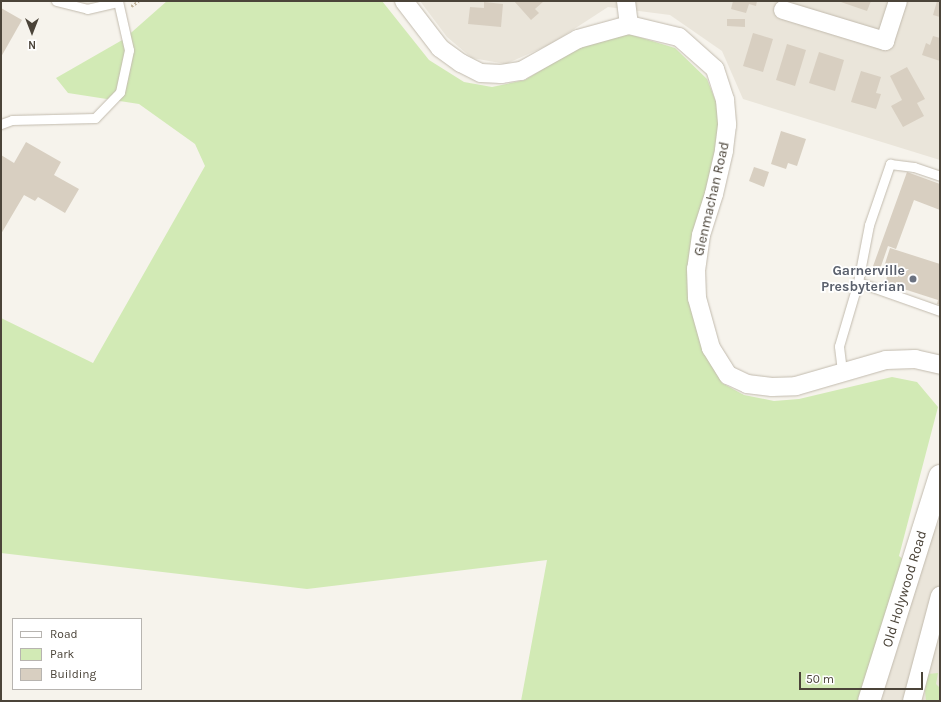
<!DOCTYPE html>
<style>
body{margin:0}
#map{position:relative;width:941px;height:702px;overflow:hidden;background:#f6f3ec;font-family:Karla,sans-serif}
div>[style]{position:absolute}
.residential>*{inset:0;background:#eae5da}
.green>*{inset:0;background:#d2eab5}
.building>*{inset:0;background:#d8cfc1}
.path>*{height:2.5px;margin-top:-1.25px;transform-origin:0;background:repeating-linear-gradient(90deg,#c4b79f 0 2px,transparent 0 4px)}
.roads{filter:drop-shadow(0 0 1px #c2bbae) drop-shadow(0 0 1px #c2bbae)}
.service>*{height:9px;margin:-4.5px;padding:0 4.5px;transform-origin:4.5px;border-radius:4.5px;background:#fff}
.minor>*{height:18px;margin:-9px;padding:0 9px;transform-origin:9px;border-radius:9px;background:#fff}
.tertiary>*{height:22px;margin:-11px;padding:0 11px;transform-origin:11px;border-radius:11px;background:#fff}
.dots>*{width:11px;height:11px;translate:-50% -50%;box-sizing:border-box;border:2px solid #fff;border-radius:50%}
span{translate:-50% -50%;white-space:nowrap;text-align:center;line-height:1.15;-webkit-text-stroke:3.5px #fff;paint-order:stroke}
.street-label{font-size:14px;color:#4b4439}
.worship-label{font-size:14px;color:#5b616d;font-weight:700}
.right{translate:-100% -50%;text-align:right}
.frame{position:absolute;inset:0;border:2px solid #4b4439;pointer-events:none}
.legend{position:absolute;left:12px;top:618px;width:130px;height:72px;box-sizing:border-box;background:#fff;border:1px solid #b7b4b0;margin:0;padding:5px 7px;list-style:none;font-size:12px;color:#4b4439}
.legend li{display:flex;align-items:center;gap:8px;height:20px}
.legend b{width:20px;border:1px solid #b7b4b0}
.north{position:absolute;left:12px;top:12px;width:40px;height:40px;-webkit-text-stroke:3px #fff;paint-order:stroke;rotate:180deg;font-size:11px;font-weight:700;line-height:16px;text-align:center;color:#4b4439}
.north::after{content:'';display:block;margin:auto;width:14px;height:18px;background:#4b4439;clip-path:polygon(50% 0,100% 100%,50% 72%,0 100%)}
.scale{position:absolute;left:799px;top:672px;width:124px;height:18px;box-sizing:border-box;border:2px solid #4b4439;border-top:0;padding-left:5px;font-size:12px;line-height:14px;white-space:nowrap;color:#4b4439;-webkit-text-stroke:3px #fff;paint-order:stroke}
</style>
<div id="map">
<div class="residential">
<i style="clip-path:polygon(420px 1px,940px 1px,940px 160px,743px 99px,722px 51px,670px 15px,608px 7px,551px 44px,506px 64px,472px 58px,447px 37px)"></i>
<i style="clip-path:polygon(940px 519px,940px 701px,880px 701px,901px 604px)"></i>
</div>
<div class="green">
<i style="clip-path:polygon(167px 1px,382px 1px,429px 60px,464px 82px,492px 87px,525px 80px,582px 45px,629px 34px,675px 48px,707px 79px,720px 112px,721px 141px,693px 235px,705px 351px,722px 383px,744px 395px,774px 401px,799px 399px,892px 377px,917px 382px,938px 407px,899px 556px,912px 566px,869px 701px,521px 701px,547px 560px,307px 589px,1px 553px,1px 318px,93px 363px,205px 166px,195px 144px,139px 104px,68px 93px,56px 78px,124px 39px)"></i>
<i style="clip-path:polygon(938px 673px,936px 684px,940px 688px,940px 701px,926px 701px,925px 691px,928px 674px)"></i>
</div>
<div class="building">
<i style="clip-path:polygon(514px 1px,544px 1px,535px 9px,539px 13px,531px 20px)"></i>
<i style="clip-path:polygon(733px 1px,757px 1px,756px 6px,749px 4px,746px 13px,731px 9px)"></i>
<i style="clip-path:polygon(838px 1px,871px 1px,867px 11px)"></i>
<i style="clip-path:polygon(937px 1px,940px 1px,940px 17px,933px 15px)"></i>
<i style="clip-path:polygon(484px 2px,503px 4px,501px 27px,468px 24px,470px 7px,484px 8px)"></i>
<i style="clip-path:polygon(1px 8px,22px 20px,1px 57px)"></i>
<i style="clip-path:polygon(727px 19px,745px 19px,745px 27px,727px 26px)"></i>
<i style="clip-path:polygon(753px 33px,773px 39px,763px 72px,743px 66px)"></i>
<i style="clip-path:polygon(933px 36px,940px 38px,940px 61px,922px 55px,926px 43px,930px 45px)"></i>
<i style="clip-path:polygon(787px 44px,806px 50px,795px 86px,776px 80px)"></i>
<i style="clip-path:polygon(819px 52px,844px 60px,835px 91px,809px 83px)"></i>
<i style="clip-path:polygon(907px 67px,925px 99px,917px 103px,924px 116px,903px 127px,891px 106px,902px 100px,890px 76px)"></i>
<i style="clip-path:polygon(861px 71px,881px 77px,876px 93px,881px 94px,876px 109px,851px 102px)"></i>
<i style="clip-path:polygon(781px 131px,806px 139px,797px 166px,788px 163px,786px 169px,771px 164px)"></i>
<i style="clip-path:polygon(26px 142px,61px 162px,54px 175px,79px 189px,65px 213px,38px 197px,35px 201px,24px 195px,1px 234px,1px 155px,14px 163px)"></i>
<i style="clip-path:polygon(754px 167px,769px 172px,764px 187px,749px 181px)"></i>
<i style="clip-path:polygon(907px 172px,940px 184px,940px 210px,914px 200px,896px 249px,888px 246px,879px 272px,872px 269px)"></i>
<i style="clip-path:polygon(890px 248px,940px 264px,940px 305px,937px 304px,938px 300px,885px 283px,888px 274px,882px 273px)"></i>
</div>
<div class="path">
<i style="left:131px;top:6px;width:9px;rotate:-32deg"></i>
</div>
<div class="roads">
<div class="service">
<i style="left:56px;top:1px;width:32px;rotate:14deg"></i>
<i style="left:87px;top:9px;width:32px;rotate:-13deg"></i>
<i style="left:1px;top:124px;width:12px;rotate:-20deg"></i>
<i style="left:12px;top:120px;width:83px;rotate:-1.4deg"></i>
<i style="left:95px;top:118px;width:36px;rotate:-46deg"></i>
<i style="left:120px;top:92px;width:43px;rotate:-77.9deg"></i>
<i style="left:129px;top:50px;width:50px;rotate:-102.7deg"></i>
<i style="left:858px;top:282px;width:87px;rotate:19.5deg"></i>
<i style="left:842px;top:371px;width:25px;rotate:-97deg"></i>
<i style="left:839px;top:346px;width:67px;rotate:-73.5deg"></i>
<i style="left:858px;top:282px;width:58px;rotate:-79.1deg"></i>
<i style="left:869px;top:225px;width:65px;rotate:-71deg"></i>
<i style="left:890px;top:164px;width:24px;rotate:7deg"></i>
<i style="left:914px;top:167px;width:28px;rotate:19deg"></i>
</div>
<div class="minor">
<i style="left:404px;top:1px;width:59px;rotate:52.5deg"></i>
<i style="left:440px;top:48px;width:26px;rotate:36deg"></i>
<i style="left:461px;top:63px;width:22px;rotate:27deg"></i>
<i style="left:481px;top:73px;width:20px;rotate:3deg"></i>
<i style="left:501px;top:74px;width:20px;rotate:-9deg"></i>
<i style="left:521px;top:71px;width:65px;rotate:-29.3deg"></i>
<i style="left:578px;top:39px;width:53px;rotate:-15.4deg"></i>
<i style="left:629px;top:25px;width:51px;rotate:13.5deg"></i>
<i style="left:679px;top:37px;width:48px;rotate:41.6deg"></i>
<i style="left:715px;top:69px;width:33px;rotate:72deg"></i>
<i style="left:725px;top:100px;width:25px;rotate:85deg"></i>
<i style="left:727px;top:125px;width:26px;rotate:97deg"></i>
<i style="left:724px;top:151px;width:44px;rotate:103.1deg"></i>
<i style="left:714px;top:194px;width:43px;rotate:107.6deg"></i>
<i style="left:701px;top:235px;width:34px;rotate:98deg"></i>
<i style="left:696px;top:269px;width:29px;rotate:88deg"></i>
<i style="left:697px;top:298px;width:52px;rotate:74.4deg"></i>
<i style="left:711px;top:348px;width:32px;rotate:58deg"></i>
<i style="left:728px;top:375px;width:21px;rotate:25deg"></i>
<i style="left:747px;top:384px;width:25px;rotate:7deg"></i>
<i style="left:772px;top:387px;width:24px;rotate:-2deg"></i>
<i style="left:796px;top:386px;width:94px;rotate:-16.1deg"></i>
<i style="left:886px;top:360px;width:29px;rotate:-2deg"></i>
<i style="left:915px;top:359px;width:26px;rotate:13deg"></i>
<i style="left:626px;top:1px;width:24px;rotate:83deg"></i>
<i style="left:783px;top:10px;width:107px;rotate:16.9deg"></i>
<i style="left:885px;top:41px;width:42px;rotate:-72deg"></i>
<i style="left:912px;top:701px;width:109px;rotate:-75.1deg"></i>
</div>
<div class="tertiary">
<i style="left:869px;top:701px;width:236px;rotate:-72.5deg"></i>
</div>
</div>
<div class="dots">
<i style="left:913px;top:279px;background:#6b7280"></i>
</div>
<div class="street-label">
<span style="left:712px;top:199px;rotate:-77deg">Glenmachan Road</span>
<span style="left:905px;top:589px;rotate:-73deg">Old Holywood Road</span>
</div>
<div class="worship-label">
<span class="right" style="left:905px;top:279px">Garnerville<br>Presbyterian</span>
</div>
<div class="frame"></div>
<ul class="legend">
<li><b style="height:5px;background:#fff"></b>Road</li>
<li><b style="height:11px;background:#d2eab5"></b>Park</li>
<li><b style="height:11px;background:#d8cfc1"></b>Building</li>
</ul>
<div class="north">N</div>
<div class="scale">50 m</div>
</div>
